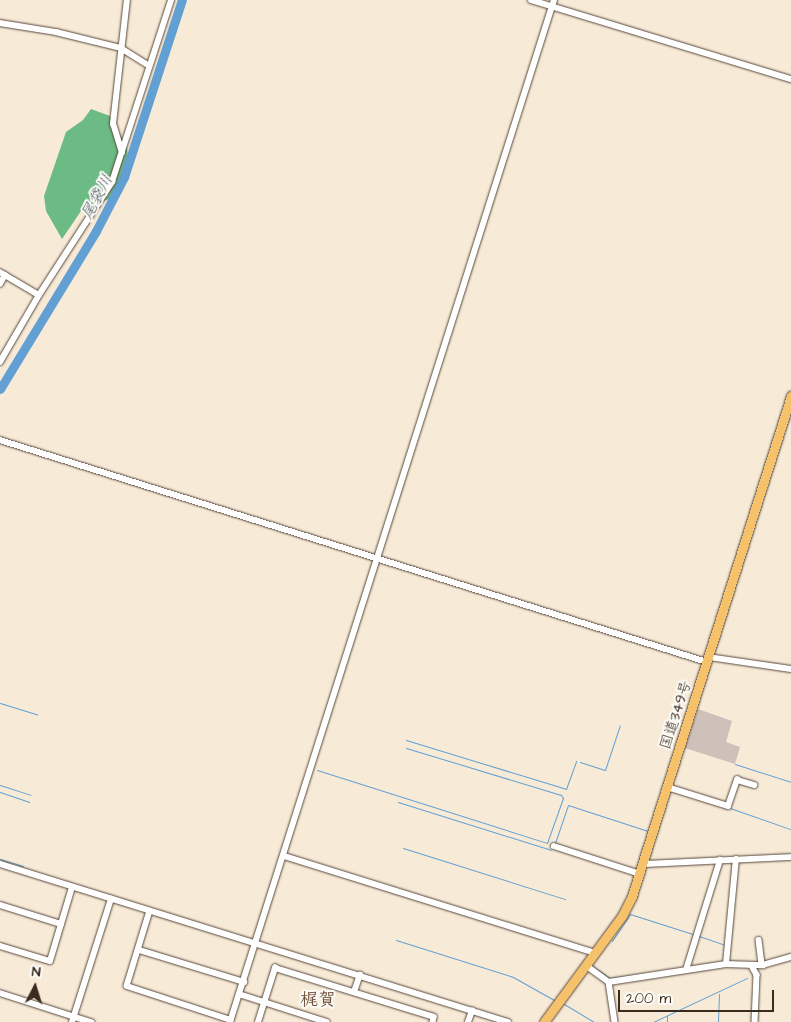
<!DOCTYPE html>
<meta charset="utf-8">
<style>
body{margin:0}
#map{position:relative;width:791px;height:1022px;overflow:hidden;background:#f7ead7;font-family:"Architects Daughter","Klee One",sans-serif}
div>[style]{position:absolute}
.industrial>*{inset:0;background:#cfc0ba}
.forest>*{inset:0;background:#6cba84}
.stream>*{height:1px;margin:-0.5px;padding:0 0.5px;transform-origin:0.5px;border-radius:0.5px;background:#62a0d3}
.river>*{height:9px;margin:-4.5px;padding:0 4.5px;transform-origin:4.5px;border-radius:4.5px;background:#62a0d3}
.roads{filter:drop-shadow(0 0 1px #57473a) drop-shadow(0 0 1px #57473a)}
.minor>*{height:5.5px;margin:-2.75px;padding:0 2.75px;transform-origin:2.75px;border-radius:2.75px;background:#fff}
.highway>*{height:9px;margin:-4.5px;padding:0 4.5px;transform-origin:4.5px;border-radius:4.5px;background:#f5c16b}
span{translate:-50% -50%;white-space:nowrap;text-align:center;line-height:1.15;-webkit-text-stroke:4px #fdfcf7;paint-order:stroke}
.street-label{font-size:15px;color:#3b2a1e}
.water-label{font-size:16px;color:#4b5966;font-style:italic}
.quarter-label{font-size:18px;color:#72523b;font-weight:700}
.north{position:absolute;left:10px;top:962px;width:50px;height:50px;-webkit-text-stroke:4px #fdfcf7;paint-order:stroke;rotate:5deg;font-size:14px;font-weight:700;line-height:20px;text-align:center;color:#3b2a1e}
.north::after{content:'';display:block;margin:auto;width:18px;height:22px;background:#3b2a1e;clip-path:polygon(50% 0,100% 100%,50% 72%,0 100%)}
.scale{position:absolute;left:618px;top:990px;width:156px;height:22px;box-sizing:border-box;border:2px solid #3b2a1e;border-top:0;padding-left:6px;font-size:15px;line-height:18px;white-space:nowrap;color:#3b2a1e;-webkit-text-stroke:4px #fdfcf7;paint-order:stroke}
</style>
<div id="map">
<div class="industrial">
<i style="clip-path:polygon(698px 709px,732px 721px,726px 742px,740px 747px,735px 764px,685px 748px)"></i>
</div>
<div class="forest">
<i style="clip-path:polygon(91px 109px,110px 116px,127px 148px,129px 164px,126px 180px,122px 192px,112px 198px,83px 208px,62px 239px,46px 211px,44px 196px,66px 132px,83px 120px)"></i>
</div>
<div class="stream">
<i style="left:0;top:703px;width:39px;rotate:17deg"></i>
<i style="left:406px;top:740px;width:167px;rotate:17deg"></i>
<i style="left:566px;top:789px;width:30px;rotate:-70deg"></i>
<i style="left:580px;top:762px;width:26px;rotate:18deg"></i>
<i style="left:605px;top:770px;width:47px;rotate:-71.6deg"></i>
<i style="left:735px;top:764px;width:59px;rotate:17.8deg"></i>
<i style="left:317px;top:770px;width:241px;rotate:17.6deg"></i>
<i style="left:547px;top:843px;width:48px;rotate:-70.4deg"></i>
<i style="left:563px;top:798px;width:4px;rotate:-124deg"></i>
<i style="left:561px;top:795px;width:162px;rotate:-163.1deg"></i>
<i style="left:0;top:785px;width:32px;rotate:18deg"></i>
<i style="left:0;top:792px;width:31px;rotate:19deg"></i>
<i style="left:398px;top:802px;width:160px;rotate:17.4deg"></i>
<i style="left:730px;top:808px;width:64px;rotate:19.3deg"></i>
<i style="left:555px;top:843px;width:40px;rotate:-71.1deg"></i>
<i style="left:568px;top:805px;width:84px;rotate:18deg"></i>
<i style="left:403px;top:848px;width:170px;rotate:17.5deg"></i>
<i style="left:0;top:859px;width:24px;rotate:17deg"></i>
<i style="left:699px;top:936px;width:28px;rotate:19deg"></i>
<i style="left:396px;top:940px;width:123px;rotate:17.5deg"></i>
<i style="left:513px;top:977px;width:47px;rotate:29.3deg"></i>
<i style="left:612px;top:941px;width:32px;rotate:-56deg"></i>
<i style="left:630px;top:914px;width:69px;rotate:17.7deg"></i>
<i style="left:592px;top:966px;width:22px;rotate:34deg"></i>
<i style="left:610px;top:978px;width:47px;rotate:-7.3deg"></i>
<i style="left:564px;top:1004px;width:35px;rotate:31deg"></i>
<i style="left:653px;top:1022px;width:104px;rotate:-25.1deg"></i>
<i style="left:667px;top:1022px;width:6px;rotate:-90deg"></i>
<i style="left:718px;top:1022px;width:28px;rotate:-88deg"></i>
</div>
<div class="river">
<i style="left:0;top:389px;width:185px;rotate:-58.7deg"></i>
<i style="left:96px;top:231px;width:61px;rotate:-62.6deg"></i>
<i style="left:124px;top:177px;width:186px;rotate:-71.9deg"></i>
</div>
<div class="roads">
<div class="minor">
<i style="left:531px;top:0;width:272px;rotate:16.9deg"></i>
<i style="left:0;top:23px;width:57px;rotate:9.1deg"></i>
<i style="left:56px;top:32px;width:67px;rotate:13.8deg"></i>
<i style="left:121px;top:48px;width:32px;rotate:32deg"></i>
<i style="left:122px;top:153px;width:30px;rotate:-107deg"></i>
<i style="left:113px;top:124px;width:125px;rotate:-83.6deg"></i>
<i style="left:0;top:272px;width:45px;rotate:30.5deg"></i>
<i style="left:0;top:284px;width:10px;rotate:-61deg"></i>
<i style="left:0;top:362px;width:78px;rotate:-59.8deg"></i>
<i style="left:39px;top:295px;width:135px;rotate:-57.1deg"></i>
<i style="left:112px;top:182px;width:191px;rotate:-72deg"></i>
<i style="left:0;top:440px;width:741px;rotate:17.43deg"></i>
<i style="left:709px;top:657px;width:83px;rotate:8.3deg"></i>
<i style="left:667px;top:787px;width:64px;rotate:17.3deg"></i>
<i style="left:728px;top:806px;width:28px;rotate:-71deg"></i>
<i style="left:737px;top:780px;width:18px;rotate:16deg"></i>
<i style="left:554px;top:846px;width:90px;rotate:18deg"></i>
<i style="left:284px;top:856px;width:327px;rotate:17.3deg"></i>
<i style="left:0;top:864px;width:532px;rotate:17.28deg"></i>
<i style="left:643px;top:864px;width:148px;rotate:-2.7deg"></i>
<i style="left:0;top:905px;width:64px;rotate:17.3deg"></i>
<i style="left:150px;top:911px;width:78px;rotate:107deg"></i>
<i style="left:127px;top:986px;width:109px;rotate:18.1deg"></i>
<i style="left:759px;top:940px;width:25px;rotate:83deg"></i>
<i style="left:0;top:946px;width:52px;rotate:16.7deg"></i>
<i style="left:50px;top:961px;width:77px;rotate:-73.4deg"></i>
<i style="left:139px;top:950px;width:110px;rotate:16.9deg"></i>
<i style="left:726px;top:964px;width:105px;rotate:-84.6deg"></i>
<i style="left:587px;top:966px;width:27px;rotate:36deg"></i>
<i style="left:609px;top:982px;width:118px;rotate:-8.7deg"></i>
<i style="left:726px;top:964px;width:37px;rotate:2deg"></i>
<i style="left:763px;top:965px;width:29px;rotate:-16deg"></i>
<i style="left:752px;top:966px;width:10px;rotate:61deg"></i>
<i style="left:757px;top:975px;width:47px;rotate:92.4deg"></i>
<i style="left:686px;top:970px;width:115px;rotate:-72.8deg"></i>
<i style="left:609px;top:982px;width:40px;rotate:81.5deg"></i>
<i style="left:354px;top:992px;width:18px;rotate:-71deg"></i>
<i style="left:0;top:993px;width:96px;rotate:17.7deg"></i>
<i style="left:239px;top:994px;width:92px;rotate:17.7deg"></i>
<i style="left:72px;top:1022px;width:129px;rotate:-72.4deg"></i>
<i style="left:230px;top:1022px;width:1072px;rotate:-72.41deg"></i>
<i style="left:258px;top:1022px;width:57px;rotate:-72.5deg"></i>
<i style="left:275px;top:968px;width:166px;rotate:17.1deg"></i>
<i style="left:434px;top:1017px;width:5px;rotate:101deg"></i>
<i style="left:468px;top:1022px;width:12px;rotate:-70deg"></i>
</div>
<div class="highway">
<i style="left:544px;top:1022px;width:132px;rotate:-53.7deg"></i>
<i style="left:622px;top:916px;width:22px;rotate:-63deg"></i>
<i style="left:632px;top:896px;width:525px;rotate:-72.36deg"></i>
</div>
</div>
<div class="street-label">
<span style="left:676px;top:715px;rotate:-72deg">国道349号</span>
</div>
<div class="water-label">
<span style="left:97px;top:197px;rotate:-62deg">尾袋川</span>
</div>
<div class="quarter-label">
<span style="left:318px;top:1000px">梶賀</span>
</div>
<div class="north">N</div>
<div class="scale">200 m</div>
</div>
